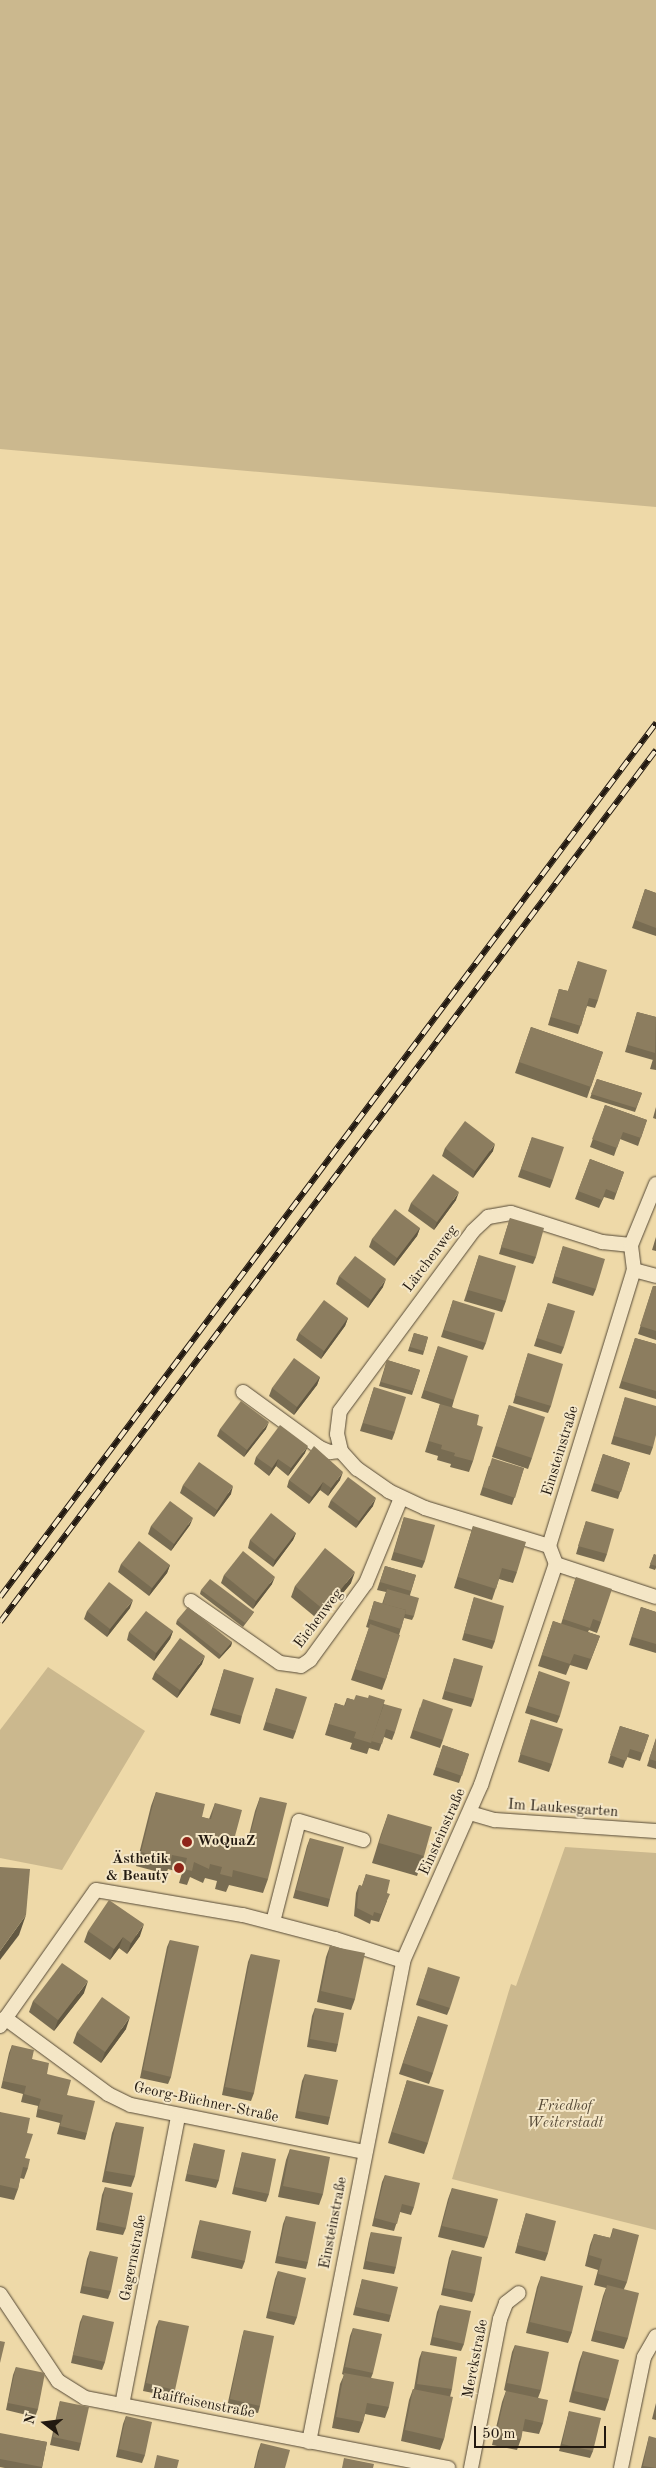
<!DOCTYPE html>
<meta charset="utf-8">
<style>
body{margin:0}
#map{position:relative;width:656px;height:2468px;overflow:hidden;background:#eed9a8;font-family:"Old Standard TT",serif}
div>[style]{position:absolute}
.green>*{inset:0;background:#cbb88e}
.roads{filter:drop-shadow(0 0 1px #554936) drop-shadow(0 0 1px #554936)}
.street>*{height:14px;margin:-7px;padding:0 7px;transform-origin:7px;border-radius:7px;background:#f4e6c6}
.rail>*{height:5.5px;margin-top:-2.75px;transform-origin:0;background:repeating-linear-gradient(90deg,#f4e6c6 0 11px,#221910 0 22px);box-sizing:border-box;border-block:1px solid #221910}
.wall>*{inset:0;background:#786c52}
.shaded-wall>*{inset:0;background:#625842}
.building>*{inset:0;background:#8c7d5f}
.dots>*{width:14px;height:14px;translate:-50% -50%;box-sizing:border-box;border:2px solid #f4e6c6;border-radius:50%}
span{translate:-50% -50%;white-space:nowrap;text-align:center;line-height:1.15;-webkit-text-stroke:4px #f4e6c6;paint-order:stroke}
.street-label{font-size:15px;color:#221910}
.poi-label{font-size:15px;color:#221910;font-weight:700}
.left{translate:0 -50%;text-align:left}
.right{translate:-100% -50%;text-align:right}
.park-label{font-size:15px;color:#554936;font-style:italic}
.north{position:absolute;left:20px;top:2398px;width:50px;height:50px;-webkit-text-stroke:4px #f4e6c6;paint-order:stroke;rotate:285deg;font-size:14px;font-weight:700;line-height:20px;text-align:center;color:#221910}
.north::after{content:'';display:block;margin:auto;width:18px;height:22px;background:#221910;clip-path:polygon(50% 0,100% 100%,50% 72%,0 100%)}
.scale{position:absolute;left:474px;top:2426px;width:132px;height:22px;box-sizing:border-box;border:2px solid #221910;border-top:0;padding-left:6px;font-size:15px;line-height:18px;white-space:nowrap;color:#221910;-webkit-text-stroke:4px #f4e6c6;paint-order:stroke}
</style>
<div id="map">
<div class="green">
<i style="clip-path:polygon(0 0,656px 0,656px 507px,0 449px)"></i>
<i style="clip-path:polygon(48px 1667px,145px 1731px,62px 1870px,0 1858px,0 1730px)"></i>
<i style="clip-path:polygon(565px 1847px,656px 1853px,656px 2230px,452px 2179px,511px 1984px,516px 1986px)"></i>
</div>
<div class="roads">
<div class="street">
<i style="left:634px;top:1270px;width:23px;rotate:15deg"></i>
<i style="left:243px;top:1392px;width:95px;rotate:36deg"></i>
<i style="left:320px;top:1448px;width:11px;rotate:22deg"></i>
<i style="left:330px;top:1452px;width:11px;rotate:-5deg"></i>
<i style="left:549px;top:1546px;width:130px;rotate:-163deg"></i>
<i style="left:425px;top:1508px;width:40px;rotate:-155deg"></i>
<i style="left:389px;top:1491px;width:39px;rotate:-145deg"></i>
<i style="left:357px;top:1469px;width:24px;rotate:-132deg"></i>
<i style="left:341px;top:1451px;width:17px;rotate:-103deg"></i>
<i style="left:337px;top:1434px;width:23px;rotate:-83deg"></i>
<i style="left:340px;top:1411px;width:224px;rotate:-53.5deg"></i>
<i style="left:473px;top:1231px;width:21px;rotate:-43deg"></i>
<i style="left:488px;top:1217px;width:23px;rotate:-10deg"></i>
<i style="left:511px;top:1213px;width:96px;rotate:17.7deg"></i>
<i style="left:602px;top:1242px;width:29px;rotate:6deg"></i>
<i style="left:556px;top:1564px;width:105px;rotate:18.3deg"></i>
<i style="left:191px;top:1601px;width:108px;rotate:34.9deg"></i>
<i style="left:280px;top:1663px;width:21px;rotate:8deg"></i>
<i style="left:301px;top:1666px;width:11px;rotate:-34deg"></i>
<i style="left:310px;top:1660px;width:95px;rotate:-54deg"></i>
<i style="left:366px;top:1583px;width:92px;rotate:-67.6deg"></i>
<i style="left:470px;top:1813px;width:26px;rotate:16deg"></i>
<i style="left:495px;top:1820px;width:161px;rotate:3.9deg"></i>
<i style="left:273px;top:1922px;width:104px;rotate:-75.6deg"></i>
<i style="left:299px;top:1821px;width:67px;rotate:16.5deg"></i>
<i style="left:5px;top:2018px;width:128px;rotate:36.4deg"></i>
<i style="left:108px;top:2094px;width:25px;rotate:26deg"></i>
<i style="left:131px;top:2105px;width:238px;rotate:11.4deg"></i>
<i style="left:0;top:2026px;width:166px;rotate:-54.8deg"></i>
<i style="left:96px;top:1890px;width:149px;rotate:9.7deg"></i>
<i style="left:243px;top:1915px;width:95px;rotate:14.6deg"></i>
<i style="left:335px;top:1939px;width:71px;rotate:17.9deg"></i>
<i style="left:0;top:2294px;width:105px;rotate:56.3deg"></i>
<i style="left:58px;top:2381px;width:32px;rotate:32deg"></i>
<i style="left:85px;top:2398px;width:370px;rotate:10.9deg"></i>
<i style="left:122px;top:2405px;width:293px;rotate:-79deg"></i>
<i style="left:309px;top:2442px;width:490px;rotate:-78.9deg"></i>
<i style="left:403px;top:1961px;width:193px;rotate:-66.1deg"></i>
<i style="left:481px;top:1785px;width:233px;rotate:-71.3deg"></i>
<i style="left:556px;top:1564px;width:19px;rotate:-111deg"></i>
<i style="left:549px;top:1546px;width:289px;rotate:-72.9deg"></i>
<i style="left:634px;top:1270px;width:25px;rotate:-97deg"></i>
<i style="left:631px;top:1245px;width:66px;rotate:-67.7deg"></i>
<i style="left:471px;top:2468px;width:152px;rotate:-79deg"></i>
<i style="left:500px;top:2319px;width:17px;rotate:-69deg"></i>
<i style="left:506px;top:2303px;width:16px;rotate:-38deg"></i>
<i style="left:621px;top:2468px;width:113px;rotate:-78.3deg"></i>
<i style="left:644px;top:2357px;width:24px;rotate:-60deg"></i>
</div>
</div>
<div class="rail">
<i style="left:0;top:1597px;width:1093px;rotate:-53.11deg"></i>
<i style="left:0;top:1622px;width:1091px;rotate:-53.05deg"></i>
</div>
<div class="wall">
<i style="clip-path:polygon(645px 889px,656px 893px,656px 936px,632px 928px)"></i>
<i style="clip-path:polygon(578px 961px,598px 1000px,595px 1008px,587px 1006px,578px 1034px,548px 1025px,559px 989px,568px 991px)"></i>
<i style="clip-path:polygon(637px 1012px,656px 1017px,656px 1070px,650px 1069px,653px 1059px,653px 1060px,625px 1052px)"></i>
<i style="clip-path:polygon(531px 1027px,603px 1052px,587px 1098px,515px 1073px)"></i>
<i style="clip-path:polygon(597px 1079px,642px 1093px,635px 1112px,590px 1098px)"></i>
<i style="clip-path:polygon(605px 1105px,647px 1120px,638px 1146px,620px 1139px,614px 1156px,590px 1147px)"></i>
<i style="clip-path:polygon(656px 1107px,656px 1119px,653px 1118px)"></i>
<i style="clip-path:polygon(532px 1137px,553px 1180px,550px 1188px,518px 1177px)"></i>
<i style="clip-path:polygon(445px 1148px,493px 1151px,473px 1178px,442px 1156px)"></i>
<i style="clip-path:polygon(590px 1159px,624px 1172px,614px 1200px,604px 1197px,599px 1208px,575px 1199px)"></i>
<i style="clip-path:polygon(456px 1200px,434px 1230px,408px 1211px,411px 1203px)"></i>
<i style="clip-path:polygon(510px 1218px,536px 1257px,533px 1264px,499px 1254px)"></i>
<i style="clip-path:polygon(420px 1228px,417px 1236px,394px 1266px,369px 1247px,372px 1239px)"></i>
<i style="clip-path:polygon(656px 1237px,656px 1251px,652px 1250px)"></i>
<i style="clip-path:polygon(563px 1246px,596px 1289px,593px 1296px,552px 1283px)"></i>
<i style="clip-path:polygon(479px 1255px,506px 1301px,502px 1312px,464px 1301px)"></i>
<i style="clip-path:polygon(339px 1276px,383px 1287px,368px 1308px,336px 1284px)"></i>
<i style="clip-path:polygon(653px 1286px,656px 1286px,656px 1340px,638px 1334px)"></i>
<i style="clip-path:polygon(453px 1300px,486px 1343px,483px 1350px,441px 1337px)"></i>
<i style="clip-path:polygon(548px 1303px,564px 1347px,561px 1354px,534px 1346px)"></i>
<i style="clip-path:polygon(348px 1318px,345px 1326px,321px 1359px,296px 1340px,299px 1333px)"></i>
<i style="clip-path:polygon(414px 1333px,428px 1337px,423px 1355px,408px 1351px)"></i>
<i style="clip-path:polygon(635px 1338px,656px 1344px,656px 1399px,619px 1388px)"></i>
<i style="clip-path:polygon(438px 1346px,454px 1400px,452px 1407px,477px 1425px,473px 1461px,469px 1472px,450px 1467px,451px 1464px,437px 1460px,438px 1456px,425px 1452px,440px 1404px,443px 1405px,421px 1398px)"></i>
<i style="clip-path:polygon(528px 1353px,551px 1406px,548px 1413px,513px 1403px)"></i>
<i style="clip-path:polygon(387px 1360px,420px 1370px,412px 1395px,379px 1386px)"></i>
<i style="clip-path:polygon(320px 1377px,317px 1385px,294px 1415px,269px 1396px,272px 1388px)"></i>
<i style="clip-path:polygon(374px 1387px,395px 1432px,392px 1440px,360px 1431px)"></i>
<i style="clip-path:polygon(625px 1397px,653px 1447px,650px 1455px,611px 1444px)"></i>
<i style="clip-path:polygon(509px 1405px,532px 1458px,528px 1469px,492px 1457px)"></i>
<i style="clip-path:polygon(220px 1429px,266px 1429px,244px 1457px,217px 1436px)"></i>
<i style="clip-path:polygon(305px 1453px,288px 1476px,276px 1466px,269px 1476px,254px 1464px,256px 1457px)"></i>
<i style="clip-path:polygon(603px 1454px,630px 1463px,618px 1499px,591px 1491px)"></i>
<i style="clip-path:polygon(489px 1466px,524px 1468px,512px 1505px,480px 1495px)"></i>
<i style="clip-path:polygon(289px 1480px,340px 1480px,328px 1496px,320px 1490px,309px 1504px,287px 1487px)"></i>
<i style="clip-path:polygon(183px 1485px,231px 1494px,214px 1517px,180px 1493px)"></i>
<i style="clip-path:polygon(331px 1500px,373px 1506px,356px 1528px,328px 1507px)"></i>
<i style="clip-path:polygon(404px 1517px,425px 1561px,422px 1568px,391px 1560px)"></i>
<i style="clip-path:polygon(586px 1521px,607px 1554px,604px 1562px,576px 1554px)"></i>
<i style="clip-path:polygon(190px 1525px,171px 1551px,148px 1534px,151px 1526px)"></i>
<i style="clip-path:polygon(473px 1526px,517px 1572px,513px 1583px,499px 1579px,492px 1600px,454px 1588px)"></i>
<i style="clip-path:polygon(296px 1533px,293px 1540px,273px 1567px,248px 1548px,250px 1540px)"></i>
<i style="clip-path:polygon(654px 1554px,656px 1555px,656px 1568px,655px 1570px,649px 1568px)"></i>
<i style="clip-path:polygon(121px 1564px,170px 1565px,167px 1573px,149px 1596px,118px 1572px)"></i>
<i style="clip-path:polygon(385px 1566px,416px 1575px,410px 1595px,414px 1616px,412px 1620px,404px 1618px,386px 1679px,382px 1690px,351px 1680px,369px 1628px,366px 1627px,374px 1601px,382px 1604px,386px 1592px,377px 1590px)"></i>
<i style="clip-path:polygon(224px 1575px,272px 1584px,253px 1609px,221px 1583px)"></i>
<i style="clip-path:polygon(576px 1577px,601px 1622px,597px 1633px,589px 1630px,588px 1632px,600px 1636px,587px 1670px,570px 1665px,566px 1675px,538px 1666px,553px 1621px,561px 1624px)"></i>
<i style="clip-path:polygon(351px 1583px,320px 1621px,291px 1597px,295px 1586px)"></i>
<i style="clip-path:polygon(201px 1590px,254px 1612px,252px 1615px,243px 1627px,200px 1594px)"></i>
<i style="clip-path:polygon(474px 1597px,495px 1641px,492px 1649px,462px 1640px)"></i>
<i style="clip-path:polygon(641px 1607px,656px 1612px,656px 1653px,629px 1645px)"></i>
<i style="clip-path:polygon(130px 1608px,107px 1637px,84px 1619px,87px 1611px)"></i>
<i style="clip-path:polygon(177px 1620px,232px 1642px,231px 1646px,219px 1659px,176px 1624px)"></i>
<i style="clip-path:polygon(173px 1631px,170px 1639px,154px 1661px,127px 1640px,129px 1632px)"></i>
<i style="clip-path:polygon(454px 1658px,474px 1699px,471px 1707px,442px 1699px)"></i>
<i style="clip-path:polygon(202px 1664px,177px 1698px,152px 1679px,155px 1672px)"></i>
<i style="clip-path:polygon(224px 1669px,242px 1716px,240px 1724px,210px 1715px)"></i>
<i style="clip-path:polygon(539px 1671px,560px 1716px,557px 1723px,525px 1713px)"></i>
<i style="clip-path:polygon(276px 1688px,296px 1731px,293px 1739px,263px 1730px)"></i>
<i style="clip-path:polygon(347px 1698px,354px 1700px,384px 1704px,395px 1732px,392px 1740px,384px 1737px,379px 1751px,369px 1748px,367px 1754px,350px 1749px,352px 1743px,325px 1735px,335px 1703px,344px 1706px)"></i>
<i style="clip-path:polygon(420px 1707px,443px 1740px,440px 1748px,410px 1738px)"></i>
<i style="clip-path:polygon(531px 1719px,552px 1764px,549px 1772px,518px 1762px)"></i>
<i style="clip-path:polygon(620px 1726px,649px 1735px,640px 1761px,627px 1757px,623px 1768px,608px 1763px)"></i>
<i style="clip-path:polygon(656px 1738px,656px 1769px,647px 1766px)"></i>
<i style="clip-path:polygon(443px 1745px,469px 1754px,459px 1783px,433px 1775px)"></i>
<i style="clip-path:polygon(156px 1792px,202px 1817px,209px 1819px,215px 1803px,235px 1836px,248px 1839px,255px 1811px,260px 1797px,268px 1879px,263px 1893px,229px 1885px,226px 1892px,215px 1889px,217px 1881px,205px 1878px,203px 1883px,190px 1877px,187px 1885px,179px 1883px,182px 1873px,168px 1869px,166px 1874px,136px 1866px,151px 1806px)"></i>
<i style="clip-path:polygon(388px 1814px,424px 1856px,417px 1876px,372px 1863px,381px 1834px)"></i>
<i style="clip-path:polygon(310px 1838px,330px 1899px,328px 1907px,293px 1898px,307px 1846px)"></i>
<i style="clip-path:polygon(366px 1874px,387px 1893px,387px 1901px,379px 1922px,371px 1920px,370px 1924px,354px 1916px,356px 1893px,359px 1885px,362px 1886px)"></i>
<i style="clip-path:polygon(88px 1931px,140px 1936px,127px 1954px,119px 1948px,110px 1960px,84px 1942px)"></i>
<i style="clip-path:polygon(170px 1940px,171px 2077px,168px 2084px,140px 2078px,167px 1947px)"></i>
<i style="clip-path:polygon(330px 1946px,355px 1999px,351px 2010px,317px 2002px,326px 1957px)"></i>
<i style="clip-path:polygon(251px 1954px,254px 2093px,251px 2101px,222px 2095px,248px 1962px)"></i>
<i style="clip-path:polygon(426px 1974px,450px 2008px,447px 2015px,416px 2005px)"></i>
<i style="clip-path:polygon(84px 1993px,54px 2031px,29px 2012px,33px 2001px)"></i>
<i style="clip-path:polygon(315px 2008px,338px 2044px,336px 2052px,307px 2047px,312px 2016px)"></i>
<i style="clip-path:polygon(418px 2016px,433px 2073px,429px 2084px,399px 2074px)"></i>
<i style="clip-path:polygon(126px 2029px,101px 2063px,73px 2043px,77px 2032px)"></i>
<i style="clip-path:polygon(12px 2045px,32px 2059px,67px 2095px,87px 2133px,85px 2140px,57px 2134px,60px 2123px,36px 2117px,38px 2106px,21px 2102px,23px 2094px,1px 2088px,9px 2053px)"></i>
<i style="clip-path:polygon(305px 2074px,330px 2117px,328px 2125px,295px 2118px,302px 2081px)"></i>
<i style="clip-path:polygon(407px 2080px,428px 2143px,424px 2154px,388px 2143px)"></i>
<i style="clip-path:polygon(0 2112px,27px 2133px,25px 2158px,28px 2168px,24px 2179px,20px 2178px,18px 2189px,14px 2200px,0 2197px)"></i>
<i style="clip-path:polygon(116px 2122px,135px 2176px,131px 2187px,102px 2182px,112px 2133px)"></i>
<i style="clip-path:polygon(194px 2143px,219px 2180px,216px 2188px,185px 2181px,192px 2150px)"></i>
<i style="clip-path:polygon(290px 2149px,323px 2194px,319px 2205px,278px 2197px,286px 2160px)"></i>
<i style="clip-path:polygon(242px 2152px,269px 2194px,266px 2202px,232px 2194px,240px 2160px)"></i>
<i style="clip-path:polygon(385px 2175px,414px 2207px,411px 2215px,400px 2212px,394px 2231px,372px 2226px,382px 2182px)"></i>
<i style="clip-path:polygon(105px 2187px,126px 2228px,123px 2235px,96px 2230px,102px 2195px)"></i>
<i style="clip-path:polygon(452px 2188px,488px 2237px,484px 2248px,438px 2237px,448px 2199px)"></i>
<i style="clip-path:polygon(526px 2213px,548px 2253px,545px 2261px,515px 2253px)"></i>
<i style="clip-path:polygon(286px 2216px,308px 2262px,306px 2269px,275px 2263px,283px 2224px)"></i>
<i style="clip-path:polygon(200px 2220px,245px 2261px,242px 2269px,191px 2258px,198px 2227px)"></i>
<i style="clip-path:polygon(613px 2228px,627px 2282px,624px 2289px,628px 2338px,624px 2349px,591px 2341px,603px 2296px,606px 2288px,594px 2285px,598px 2270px,585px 2266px,590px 2245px,594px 2234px,610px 2238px)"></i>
<i style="clip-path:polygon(371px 2232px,396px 2267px,394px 2274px,363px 2269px,369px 2239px)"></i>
<i style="clip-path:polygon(452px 2250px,475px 2294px,472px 2302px,441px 2295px,449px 2258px)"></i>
<i style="clip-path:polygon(90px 2251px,111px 2291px,108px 2299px,80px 2293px,87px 2259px)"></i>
<i style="clip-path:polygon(278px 2271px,297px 2317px,294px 2325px,266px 2318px,275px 2279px)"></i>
<i style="clip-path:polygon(541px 2276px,572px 2332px,568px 2343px,526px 2333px,537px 2287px)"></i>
<i style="clip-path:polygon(362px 2279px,391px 2315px,389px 2322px,353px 2315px)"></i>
<i style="clip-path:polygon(440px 2305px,464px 2344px,461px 2351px,430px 2345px,437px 2312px)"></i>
<i style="clip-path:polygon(83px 2315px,105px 2362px,102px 2370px,71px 2363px,80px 2322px)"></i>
<i style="clip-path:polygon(159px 2320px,175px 2390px,173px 2397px,143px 2391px,156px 2327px)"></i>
<i style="clip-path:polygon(353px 2328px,373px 2373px,371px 2378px,389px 2407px,385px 2418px,365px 2414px,363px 2422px,359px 2433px,332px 2428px,340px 2384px,344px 2375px,342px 2374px,350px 2336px)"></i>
<i style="clip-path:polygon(244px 2330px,260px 2406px,258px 2413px,227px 2407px,242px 2337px)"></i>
<i style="clip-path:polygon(515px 2345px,541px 2390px,538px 2398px,543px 2423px,539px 2434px,522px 2431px,521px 2439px,517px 2450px,492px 2445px,502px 2402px,506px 2391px,504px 2390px,512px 2352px)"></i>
<i style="clip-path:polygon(422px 2351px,452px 2389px,450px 2397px,444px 2439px,440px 2450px,401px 2441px,409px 2400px,413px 2389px,414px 2389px,419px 2359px)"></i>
<i style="clip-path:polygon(583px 2351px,609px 2399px,605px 2411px,569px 2402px,579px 2362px)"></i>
<i style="clip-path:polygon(16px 2367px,38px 2409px,35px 2417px,6px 2410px,13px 2375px)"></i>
<i style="clip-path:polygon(60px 2401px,81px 2443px,79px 2451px,50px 2445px,58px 2409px)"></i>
<i style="clip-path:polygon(656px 2403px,656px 2420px,652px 2419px)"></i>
<i style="clip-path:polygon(569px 2411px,593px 2451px,590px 2458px,559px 2451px)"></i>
<i style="clip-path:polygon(126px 2416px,145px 2455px,142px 2463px,116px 2457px,123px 2424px)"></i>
<i style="clip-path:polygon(0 2434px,47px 2442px,42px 2468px,5px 2468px,0 2467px)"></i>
<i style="clip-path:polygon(649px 2436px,656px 2468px,641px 2468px)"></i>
<i style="clip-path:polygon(261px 2443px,285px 2468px,254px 2468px,258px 2451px)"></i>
</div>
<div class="shaded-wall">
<i style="clip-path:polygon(495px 1144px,493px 1151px,473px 1178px,475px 1171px)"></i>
<i style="clip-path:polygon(459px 1192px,456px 1200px,434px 1230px,437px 1222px)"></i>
<i style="clip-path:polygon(420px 1228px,417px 1236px,394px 1266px,397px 1258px)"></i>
<i style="clip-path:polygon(386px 1279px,383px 1287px,368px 1308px,371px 1300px)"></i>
<i style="clip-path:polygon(348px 1318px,345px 1326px,321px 1359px,324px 1351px)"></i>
<i style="clip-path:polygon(320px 1377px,317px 1385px,294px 1415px,297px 1407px)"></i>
<i style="clip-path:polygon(269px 1422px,266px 1429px,244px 1457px,247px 1450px)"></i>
<i style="clip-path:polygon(308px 1446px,305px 1453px,288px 1476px,291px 1468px)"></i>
<i style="clip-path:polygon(278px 1459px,276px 1466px,269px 1476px,272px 1468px)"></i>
<i style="clip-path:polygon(343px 1472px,340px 1480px,328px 1496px,331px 1488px)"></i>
<i style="clip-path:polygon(323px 1482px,320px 1490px,309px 1504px,312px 1497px)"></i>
<i style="clip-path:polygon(233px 1486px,231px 1494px,214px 1517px,217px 1510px)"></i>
<i style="clip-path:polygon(376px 1498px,373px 1506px,356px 1528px,359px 1521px)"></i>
<i style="clip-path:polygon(193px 1518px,190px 1525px,171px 1551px,174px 1544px)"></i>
<i style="clip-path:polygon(296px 1533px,293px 1540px,273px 1567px,275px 1560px)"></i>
<i style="clip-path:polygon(170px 1565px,167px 1573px,149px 1596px,152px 1588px)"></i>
<i style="clip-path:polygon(355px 1572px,351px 1583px,320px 1621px,324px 1610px)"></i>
<i style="clip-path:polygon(275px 1577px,272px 1584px,253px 1609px,256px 1601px)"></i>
<i style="clip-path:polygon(133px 1600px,130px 1608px,107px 1637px,110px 1629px)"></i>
<i style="clip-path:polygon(173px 1631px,170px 1639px,154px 1661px,156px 1653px)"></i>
<i style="clip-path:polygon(232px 1642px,231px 1646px,219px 1659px,221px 1655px)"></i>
<i style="clip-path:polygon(205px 1656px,202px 1664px,177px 1698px,180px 1690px)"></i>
<i style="clip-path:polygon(26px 1915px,19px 1935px,0 1960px,0 1951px)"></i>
<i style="clip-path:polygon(144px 1924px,140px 1936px,127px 1954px,131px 1943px)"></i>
<i style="clip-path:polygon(123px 1937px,119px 1948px,110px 1960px,114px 1949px)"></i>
<i style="clip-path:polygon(88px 1981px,84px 1993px,54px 2031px,58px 2020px)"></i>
<i style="clip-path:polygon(130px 2017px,126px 2029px,101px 2063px,105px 2052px)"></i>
</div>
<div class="building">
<i style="clip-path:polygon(645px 889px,656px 893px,656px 928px,635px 920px)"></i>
<i style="clip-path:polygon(578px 961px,607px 970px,598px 1000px,589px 998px,581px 1026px,551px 1017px,559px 989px,568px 991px)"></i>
<i style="clip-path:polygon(637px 1012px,656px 1017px,655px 1053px,628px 1045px)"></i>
<i style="clip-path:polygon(531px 1027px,603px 1052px,591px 1087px,519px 1062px)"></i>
<i style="clip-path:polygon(597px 1079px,642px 1093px,636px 1108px,591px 1094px)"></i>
<i style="clip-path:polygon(605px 1105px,647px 1120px,641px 1138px,623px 1132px,617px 1148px,592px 1139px)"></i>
<i style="clip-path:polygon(465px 1121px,495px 1144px,475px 1171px,445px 1148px)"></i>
<i style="clip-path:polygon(532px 1137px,564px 1147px,553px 1180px,521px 1169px)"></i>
<i style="clip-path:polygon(590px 1159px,624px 1172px,616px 1193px,606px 1189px,602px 1200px,578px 1191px)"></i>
<i style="clip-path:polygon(433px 1174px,459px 1192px,437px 1222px,411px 1203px)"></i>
<i style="clip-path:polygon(395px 1209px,420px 1228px,397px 1258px,372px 1239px)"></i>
<i style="clip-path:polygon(510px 1218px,544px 1228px,536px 1257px,501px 1247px)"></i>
<i style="clip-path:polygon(563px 1246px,605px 1259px,596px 1289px,554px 1276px)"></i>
<i style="clip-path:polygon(479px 1255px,516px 1266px,506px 1301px,468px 1290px)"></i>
<i style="clip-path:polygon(355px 1256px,386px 1279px,371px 1300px,339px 1276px)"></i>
<i style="clip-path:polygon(653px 1286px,656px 1286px,656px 1331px,640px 1326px)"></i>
<i style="clip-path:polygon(324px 1300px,348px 1318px,324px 1351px,299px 1333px)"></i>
<i style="clip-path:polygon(453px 1300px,495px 1313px,486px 1343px,444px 1330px)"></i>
<i style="clip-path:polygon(548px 1303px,575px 1311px,564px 1347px,537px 1338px)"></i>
<i style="clip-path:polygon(414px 1333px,428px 1337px,424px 1351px,410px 1347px)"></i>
<i style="clip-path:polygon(635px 1338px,656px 1344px,656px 1391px,622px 1381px)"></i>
<i style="clip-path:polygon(438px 1346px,468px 1356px,454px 1400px,424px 1390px)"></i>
<i style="clip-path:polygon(528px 1353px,563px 1364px,551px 1406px,515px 1395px)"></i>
<i style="clip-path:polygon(294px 1358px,320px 1377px,297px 1407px,272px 1388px)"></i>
<i style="clip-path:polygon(387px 1360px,420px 1370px,413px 1391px,381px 1382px)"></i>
<i style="clip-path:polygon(374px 1387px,406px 1397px,395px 1432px,363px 1423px)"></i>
<i style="clip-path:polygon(625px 1397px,656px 1406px,656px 1435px,653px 1447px,614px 1436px)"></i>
<i style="clip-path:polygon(241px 1401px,269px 1422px,247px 1450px,220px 1429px)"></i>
<i style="clip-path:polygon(440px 1404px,479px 1415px,477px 1425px,483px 1427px,473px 1461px,454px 1456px,455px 1453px,441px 1449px,442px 1445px,429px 1441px)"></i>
<i style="clip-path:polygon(509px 1405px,545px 1417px,532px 1458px,496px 1446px)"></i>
<i style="clip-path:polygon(280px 1425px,308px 1446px,291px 1468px,278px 1459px,272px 1468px,256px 1457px)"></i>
<i style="clip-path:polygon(314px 1446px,343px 1472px,331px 1488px,323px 1482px,312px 1497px,289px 1480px)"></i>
<i style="clip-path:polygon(603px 1454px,630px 1463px,621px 1492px,594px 1483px)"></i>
<i style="clip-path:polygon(492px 1458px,524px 1468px,515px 1498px,483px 1487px)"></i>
<i style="clip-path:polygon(199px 1462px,233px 1486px,217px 1510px,183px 1485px)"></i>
<i style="clip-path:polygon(348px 1477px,376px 1498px,359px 1521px,331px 1500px)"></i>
<i style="clip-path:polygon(170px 1501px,193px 1518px,174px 1544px,151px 1526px)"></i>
<i style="clip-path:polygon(271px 1513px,296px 1533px,275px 1560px,250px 1540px)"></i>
<i style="clip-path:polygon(404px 1517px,435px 1525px,425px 1561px,394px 1552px)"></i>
<i style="clip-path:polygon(586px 1521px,614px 1529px,607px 1554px,578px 1546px)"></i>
<i style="clip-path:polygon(473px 1526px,526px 1542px,517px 1572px,502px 1568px,496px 1589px,458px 1577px)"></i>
<i style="clip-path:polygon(139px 1541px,170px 1565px,152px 1588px,121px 1564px)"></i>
<i style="clip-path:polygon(325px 1548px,355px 1572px,324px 1610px,295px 1586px)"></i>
<i style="clip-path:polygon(243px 1551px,275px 1577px,256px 1601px,224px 1575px)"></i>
<i style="clip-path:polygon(654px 1554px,656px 1555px,656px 1566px,650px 1564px)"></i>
<i style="clip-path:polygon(385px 1566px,416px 1575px,411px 1591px,380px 1582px)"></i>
<i style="clip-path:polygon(576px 1577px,612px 1589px,601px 1622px,593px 1619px,590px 1628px,563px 1619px)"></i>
<i style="clip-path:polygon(210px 1579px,254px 1612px,245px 1623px,201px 1590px)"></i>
<i style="clip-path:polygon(109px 1582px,133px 1600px,110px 1629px,87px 1611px)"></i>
<i style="clip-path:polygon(387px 1589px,419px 1598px,414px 1616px,405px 1614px,406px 1610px,383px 1604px)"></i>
<i style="clip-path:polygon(474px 1597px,504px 1606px,495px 1641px,464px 1633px)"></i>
<i style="clip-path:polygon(374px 1601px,406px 1610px,401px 1629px,369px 1619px)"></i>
<i style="clip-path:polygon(188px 1607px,232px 1642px,221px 1655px,177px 1620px)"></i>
<i style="clip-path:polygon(641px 1607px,656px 1612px,656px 1644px,632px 1637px)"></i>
<i style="clip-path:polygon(146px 1611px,173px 1631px,156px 1653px,129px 1632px)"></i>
<i style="clip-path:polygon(553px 1621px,600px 1636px,591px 1659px,574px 1654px,570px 1664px,542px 1655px)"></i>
<i style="clip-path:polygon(370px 1624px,400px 1635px,386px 1679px,355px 1669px)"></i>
<i style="clip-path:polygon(180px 1638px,205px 1656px,180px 1690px,155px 1672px)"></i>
<i style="clip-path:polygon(454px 1658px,483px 1666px,474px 1699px,445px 1691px)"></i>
<i style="clip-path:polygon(224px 1669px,254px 1678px,242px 1716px,213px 1708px)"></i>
<i style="clip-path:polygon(539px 1671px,570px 1682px,560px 1716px,528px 1706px)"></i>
<i style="clip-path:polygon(276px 1688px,307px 1697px,296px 1731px,266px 1722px)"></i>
<i style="clip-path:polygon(356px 1695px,368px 1698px,369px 1695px,385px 1700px,371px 1743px,354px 1738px,356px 1732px,329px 1724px,335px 1703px,345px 1706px,347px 1698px,354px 1700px)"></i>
<i style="clip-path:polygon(423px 1699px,453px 1709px,443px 1740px,413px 1730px)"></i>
<i style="clip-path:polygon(384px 1704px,402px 1709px,395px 1732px,386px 1729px,382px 1744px,371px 1741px)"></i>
<i style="clip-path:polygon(531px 1719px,563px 1729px,552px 1764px,520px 1754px)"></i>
<i style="clip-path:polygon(620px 1726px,649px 1735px,643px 1753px,630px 1749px,626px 1761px,610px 1755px)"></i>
<i style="clip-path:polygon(656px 1739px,656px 1761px,649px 1759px)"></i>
<i style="clip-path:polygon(443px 1745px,469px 1754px,462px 1776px,436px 1767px)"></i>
<i style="clip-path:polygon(156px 1792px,205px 1804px,202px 1817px,211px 1819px,215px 1803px,242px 1810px,235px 1836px,249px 1839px,260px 1797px,287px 1803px,268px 1879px,233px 1870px,232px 1877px,220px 1874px,222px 1867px,210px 1864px,209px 1869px,194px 1862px,192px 1871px,184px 1869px,187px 1858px,172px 1855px,171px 1860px,141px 1852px)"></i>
<i style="clip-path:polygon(388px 1814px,432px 1827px,424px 1856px,379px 1843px)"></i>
<i style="clip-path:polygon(310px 1838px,344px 1847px,330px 1899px,296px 1890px)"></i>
<i style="clip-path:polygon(0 1867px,30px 1869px,26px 1915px,0 1951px)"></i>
<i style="clip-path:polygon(366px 1874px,390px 1880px,387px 1893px,390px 1894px,381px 1914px,374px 1912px,373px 1916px,357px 1908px,359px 1885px,362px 1886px)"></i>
<i style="clip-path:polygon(109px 1900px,144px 1924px,131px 1943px,123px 1937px,114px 1949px,88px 1931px)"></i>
<i style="clip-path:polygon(170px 1940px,199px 1946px,171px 2077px,143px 2070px)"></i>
<i style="clip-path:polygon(330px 1946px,365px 1953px,355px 1999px,321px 1991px)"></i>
<i style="clip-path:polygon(251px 1954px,280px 1960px,254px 2093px,225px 2087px)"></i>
<i style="clip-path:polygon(62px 1963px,88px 1981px,58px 2020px,33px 2001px)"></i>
<i style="clip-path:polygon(428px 1967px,460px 1977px,450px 2008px,419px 1998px)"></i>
<i style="clip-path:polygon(102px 1997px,130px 2017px,105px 2052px,77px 2032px)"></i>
<i style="clip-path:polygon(315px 2008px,344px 2013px,338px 2044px,310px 2039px)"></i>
<i style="clip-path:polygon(418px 2016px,448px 2025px,433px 2073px,403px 2063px)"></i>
<i style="clip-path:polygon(12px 2045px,34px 2050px,32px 2059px,49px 2063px,47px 2074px,71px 2080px,67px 2095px,95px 2101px,87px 2133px,60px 2126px,63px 2115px,38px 2109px,41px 2099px,24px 2094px,26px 2086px,3px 2081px)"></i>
<i style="clip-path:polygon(305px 2074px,338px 2080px,330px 2117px,298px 2111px)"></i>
<i style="clip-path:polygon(407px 2080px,444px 2090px,428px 2143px,392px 2132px)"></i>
<i style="clip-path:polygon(0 2112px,30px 2118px,27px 2133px,33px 2134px,25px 2158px,30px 2159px,28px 2168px,23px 2167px,18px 2189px,0 2185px)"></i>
<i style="clip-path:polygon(116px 2122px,144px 2127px,135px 2176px,106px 2171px)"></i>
<i style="clip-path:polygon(194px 2143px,225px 2150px,219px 2180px,187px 2174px)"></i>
<i style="clip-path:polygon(290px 2149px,330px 2157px,323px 2194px,283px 2186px)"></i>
<i style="clip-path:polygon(242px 2152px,276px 2159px,269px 2194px,235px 2187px)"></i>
<i style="clip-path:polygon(385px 2175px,420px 2183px,414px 2207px,402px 2204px,397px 2224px,375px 2218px)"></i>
<i style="clip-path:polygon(105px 2187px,133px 2193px,126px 2228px,99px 2222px)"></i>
<i style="clip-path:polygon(452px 2188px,498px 2199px,488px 2237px,442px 2226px)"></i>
<i style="clip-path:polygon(526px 2213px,556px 2221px,548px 2253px,517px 2245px)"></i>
<i style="clip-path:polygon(286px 2216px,316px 2222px,308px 2262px,278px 2256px)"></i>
<i style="clip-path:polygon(200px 2220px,251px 2231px,245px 2261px,194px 2250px)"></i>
<i style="clip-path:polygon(613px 2228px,639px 2235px,627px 2282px,598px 2274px,602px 2259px,589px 2255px,594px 2234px,611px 2238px)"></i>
<i style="clip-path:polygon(371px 2232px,402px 2237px,396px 2267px,366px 2261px)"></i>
<i style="clip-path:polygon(452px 2250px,482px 2257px,475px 2294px,444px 2288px)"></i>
<i style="clip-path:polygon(90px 2251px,118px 2257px,111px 2291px,83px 2286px)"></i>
<i style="clip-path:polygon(278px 2271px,306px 2278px,297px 2317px,269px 2311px)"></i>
<i style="clip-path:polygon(541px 2276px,583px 2286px,572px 2332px,530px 2322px)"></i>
<i style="clip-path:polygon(362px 2279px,398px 2287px,391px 2315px,356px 2307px)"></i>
<i style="clip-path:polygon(607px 2285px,639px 2293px,628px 2338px,595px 2330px)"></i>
<i style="clip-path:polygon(440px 2305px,471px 2311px,464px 2344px,433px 2337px)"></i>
<i style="clip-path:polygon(83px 2315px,114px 2322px,105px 2362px,73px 2355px)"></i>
<i style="clip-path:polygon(159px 2320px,189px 2326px,175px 2390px,146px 2383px)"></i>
<i style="clip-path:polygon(353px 2328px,382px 2334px,373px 2373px,345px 2367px)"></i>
<i style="clip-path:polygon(244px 2330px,274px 2336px,260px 2406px,230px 2399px)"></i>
<i style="clip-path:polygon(0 2341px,5px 2342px,0 2363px)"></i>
<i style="clip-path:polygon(515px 2345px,549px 2352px,541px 2390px,507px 2383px)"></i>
<i style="clip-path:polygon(422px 2351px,457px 2357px,452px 2389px,417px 2384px)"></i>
<i style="clip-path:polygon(583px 2351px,619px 2360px,609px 2399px,574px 2391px)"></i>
<i style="clip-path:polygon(16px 2367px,45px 2373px,38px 2409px,8px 2403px)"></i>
<i style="clip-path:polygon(344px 2373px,394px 2382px,389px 2407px,367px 2403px,363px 2422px,336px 2417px)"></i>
<i style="clip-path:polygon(413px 2389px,453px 2397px,444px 2439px,405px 2430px)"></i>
<i style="clip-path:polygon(506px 2391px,548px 2400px,543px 2423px,525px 2419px,521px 2439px,496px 2434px)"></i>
<i style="clip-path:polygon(60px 2401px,89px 2407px,81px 2443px,53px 2437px)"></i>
<i style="clip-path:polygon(569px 2411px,601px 2418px,593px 2451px,562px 2444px)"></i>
<i style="clip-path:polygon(126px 2416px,152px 2422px,145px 2455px,119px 2449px)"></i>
<i style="clip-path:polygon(0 2433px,47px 2442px,42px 2467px,0 2459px)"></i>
<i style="clip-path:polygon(649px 2436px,656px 2438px,656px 2468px,643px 2466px)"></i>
<i style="clip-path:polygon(261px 2443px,290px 2450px,285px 2468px,255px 2468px)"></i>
<i style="clip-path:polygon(157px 2455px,179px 2460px,177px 2468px,154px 2468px)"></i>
<i style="clip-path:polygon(344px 2458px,374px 2464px,373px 2468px,342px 2468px)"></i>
</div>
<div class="dots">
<i style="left:187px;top:1842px;background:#8f2418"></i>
<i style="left:179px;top:1868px;background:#8f2418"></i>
</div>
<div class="street-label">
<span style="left:431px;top:1259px;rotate:-53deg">Lärchenweg</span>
<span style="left:561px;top:1451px;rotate:-73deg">Einsteinstraße</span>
<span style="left:319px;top:1619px;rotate:-53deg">Eichenweg</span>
<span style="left:563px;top:1809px;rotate:4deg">Im Laukesgarten</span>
<span style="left:443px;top:1832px;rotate:-66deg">Einsteinstraße</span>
<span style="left:206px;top:2103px;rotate:12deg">Georg-Büchner-Straße</span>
<span style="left:334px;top:2223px;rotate:-79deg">Einsteinstraße</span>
<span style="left:134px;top:2258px;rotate:-79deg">Gagernstraße</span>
<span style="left:476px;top:2359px;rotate:-79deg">Merckstraße</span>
<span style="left:203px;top:2404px;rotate:11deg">Raiffeisenstraße</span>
</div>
<div class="poi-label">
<span class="left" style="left:197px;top:1842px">WoQuaZ</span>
<span class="right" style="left:169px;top:1868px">Ästhetik<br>&amp; Beauty</span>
</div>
<div class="park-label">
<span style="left:565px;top:2115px">Friedhof<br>Weiterstadt</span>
</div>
<div class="north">N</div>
<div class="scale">50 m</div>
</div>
